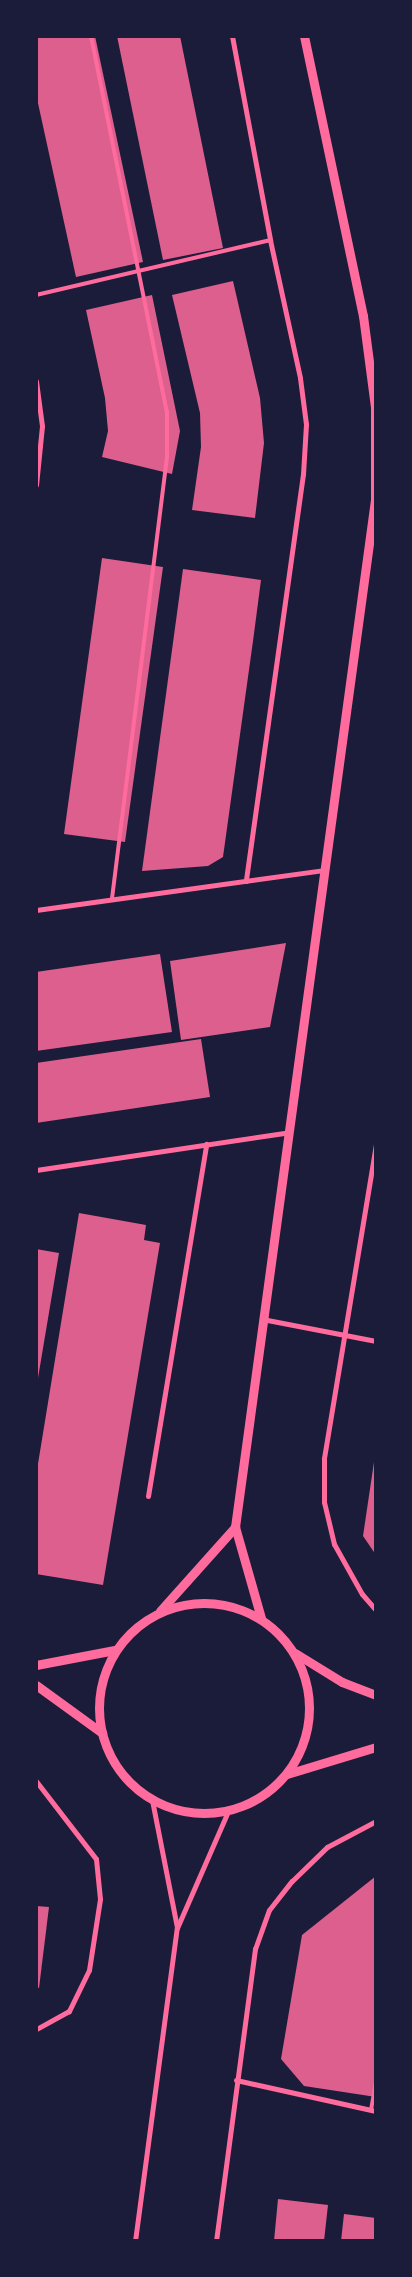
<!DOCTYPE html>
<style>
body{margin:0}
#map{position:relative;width:412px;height:2277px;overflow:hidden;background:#1b1b3a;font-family:"Exo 2",sans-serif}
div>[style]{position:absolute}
.building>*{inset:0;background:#dd5f8e}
.service>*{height:4px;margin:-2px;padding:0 2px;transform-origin:2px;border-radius:2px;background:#ff6b9d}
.minor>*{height:5px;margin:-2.5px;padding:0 2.5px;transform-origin:2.5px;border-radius:2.5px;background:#ff6b9d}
.tertiary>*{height:9px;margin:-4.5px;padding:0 4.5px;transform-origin:4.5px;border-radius:4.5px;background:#ff6b9d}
.tertiary>.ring{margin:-4.5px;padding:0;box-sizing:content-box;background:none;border:9px solid #ff6b9d;border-radius:50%}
span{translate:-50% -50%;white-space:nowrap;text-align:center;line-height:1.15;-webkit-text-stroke:5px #1b1b3a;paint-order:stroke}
.frame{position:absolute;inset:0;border:38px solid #1b1b3a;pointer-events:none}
</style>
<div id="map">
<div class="building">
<i style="clip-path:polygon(36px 36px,95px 36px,143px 262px,76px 277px,36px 94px)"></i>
<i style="clip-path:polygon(117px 36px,180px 36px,223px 248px,163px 260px)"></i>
<i style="clip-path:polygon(233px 281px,260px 398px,264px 443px,255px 518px,192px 510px,201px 447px,200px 413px,172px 295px)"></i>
<i style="clip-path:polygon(152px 295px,180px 431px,172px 474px,102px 457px,108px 431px,105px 398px,86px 310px)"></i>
<i style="clip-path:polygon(102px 558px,163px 567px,125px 842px,64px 834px)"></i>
<i style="clip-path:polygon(183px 569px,261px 580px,253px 641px,223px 857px,208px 866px,142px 871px)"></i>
<i style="clip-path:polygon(286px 943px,270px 1027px,181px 1040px,170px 961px)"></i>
<i style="clip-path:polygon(160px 954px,172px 1032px,36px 1051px,36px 972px)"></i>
<i style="clip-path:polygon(201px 1039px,210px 1097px,36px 1123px,36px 1063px)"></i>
<i style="clip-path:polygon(79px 1213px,146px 1225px,144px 1240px,160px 1243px,103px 1585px,36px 1574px,36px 1476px)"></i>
<i style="clip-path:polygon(36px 1249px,59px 1253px,37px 1384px,36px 1384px)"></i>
<i style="clip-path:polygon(374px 1462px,376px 1462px,376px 1555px,363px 1536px)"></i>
<i style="clip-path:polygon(376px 1876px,376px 2097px,304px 2086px,281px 2059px,302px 1935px)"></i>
<i style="clip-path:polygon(36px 1906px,49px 1907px,39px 1988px,36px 1987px)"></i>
<i style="clip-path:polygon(278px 2199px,328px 2205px,324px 2241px,274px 2241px)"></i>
<i style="clip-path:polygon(344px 2214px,376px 2218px,376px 2241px,341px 2241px)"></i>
</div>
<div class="service">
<i style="left:91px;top:36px;width:384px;rotate:78.6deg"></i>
<i style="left:167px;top:412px;width:45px;rotate:90deg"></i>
<i style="left:167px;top:457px;width:446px;rotate:97.1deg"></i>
<i style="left:36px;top:295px;width:240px;rotate:-13.2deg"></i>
<i style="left:371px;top:2110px;width:27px;rotate:-80deg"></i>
</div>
<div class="minor">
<i style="left:232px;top:36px;width:208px;rotate:79.4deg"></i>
<i style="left:270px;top:240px;width:141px;rotate:77.7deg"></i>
<i style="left:300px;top:378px;width:46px;rotate:82.6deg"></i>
<i style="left:306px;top:424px;width:50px;rotate:93.4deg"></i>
<i style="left:303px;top:474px;width:411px;rotate:98deg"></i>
<i style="left:36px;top:381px;width:45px;rotate:82.4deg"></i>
<i style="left:42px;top:426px;width:59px;rotate:95.8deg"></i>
<i style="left:36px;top:910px;width:292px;rotate:-7.9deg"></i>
<i style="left:376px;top:1144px;width:319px;rotate:99.4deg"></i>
<i style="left:324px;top:1459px;width:43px;rotate:90deg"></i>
<i style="left:324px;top:1502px;width:43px;rotate:76.6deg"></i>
<i style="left:334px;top:1544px;width:57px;rotate:60.8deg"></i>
<i style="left:362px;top:1594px;width:21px;rotate:49deg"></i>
<i style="left:36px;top:1170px;width:256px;rotate:-8.5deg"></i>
<i style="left:262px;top:1319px;width:116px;rotate:10.9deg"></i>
<i style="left:148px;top:1496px;width:357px;rotate:-80.6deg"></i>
<i style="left:36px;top:1781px;width:98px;rotate:52.4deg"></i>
<i style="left:96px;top:1859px;width:40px;rotate:84.3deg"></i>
<i style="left:100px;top:1899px;width:72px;rotate:98.8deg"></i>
<i style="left:89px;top:1970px;width:46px;rotate:116deg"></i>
<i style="left:69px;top:2011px;width:38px;rotate:151deg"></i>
<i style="left:152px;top:1800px;width:129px;rotate:78.9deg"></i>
<i style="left:236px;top:2080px;width:143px;rotate:12.5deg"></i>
<i style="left:135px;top:2241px;width:316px;rotate:-82.4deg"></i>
<i style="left:177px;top:1928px;width:128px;rotate:-66.4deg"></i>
<i style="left:216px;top:2241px;width:295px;rotate:-82.4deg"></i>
<i style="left:255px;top:1949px;width:41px;rotate:-70.3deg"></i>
<i style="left:269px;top:1910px;width:37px;rotate:-52deg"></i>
<i style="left:292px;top:1881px;width:49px;rotate:-44.2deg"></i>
<i style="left:327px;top:1847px;width:55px;rotate:-28deg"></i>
</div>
<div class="tertiary">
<i class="ring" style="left:99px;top:1603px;width:201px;height:201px"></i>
<i style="left:160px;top:1611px;width:113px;rotate:-48.2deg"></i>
<i style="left:261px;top:1618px;width:95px;rotate:-105.9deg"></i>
<i style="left:235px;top:1527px;width:1037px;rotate:-82.24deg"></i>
<i style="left:375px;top:499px;width:92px;rotate:-90deg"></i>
<i style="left:375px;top:407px;width:92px;rotate:-97.5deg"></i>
<i style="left:363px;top:316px;width:286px;rotate:-101.9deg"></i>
<i style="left:295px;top:1653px;width:55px;rotate:31.7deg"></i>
<i style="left:342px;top:1682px;width:36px;rotate:21deg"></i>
<i style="left:36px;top:1665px;width:80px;rotate:-10.8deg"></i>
<i style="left:36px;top:1685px;width:82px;rotate:36deg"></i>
<i style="left:287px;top:1774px;width:93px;rotate:-16.9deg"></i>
</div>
<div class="frame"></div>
</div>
